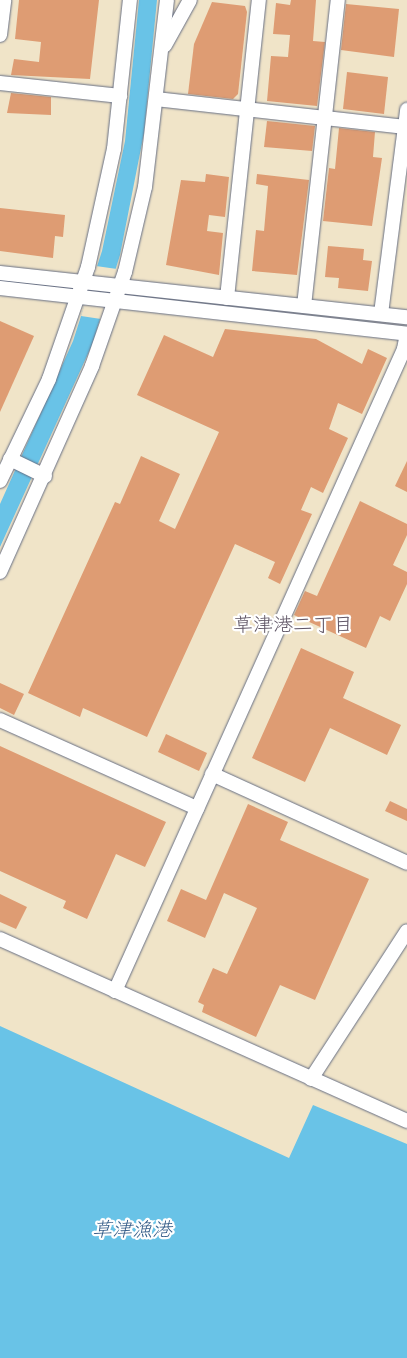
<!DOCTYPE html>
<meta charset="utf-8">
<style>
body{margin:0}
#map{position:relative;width:407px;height:1358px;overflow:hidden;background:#f0e4c8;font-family:"Patrick Hand","Klee One",sans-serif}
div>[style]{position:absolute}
.water>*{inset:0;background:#69c3e7}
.pier>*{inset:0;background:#f0e4c8}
.building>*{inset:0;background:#de9c73}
.roads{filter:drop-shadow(0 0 1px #666e83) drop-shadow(0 0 1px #666e83)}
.minor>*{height:14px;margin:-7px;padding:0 7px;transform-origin:7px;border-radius:7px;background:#fff}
span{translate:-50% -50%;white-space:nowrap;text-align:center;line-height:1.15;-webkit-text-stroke:4.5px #fff;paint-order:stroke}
.neighbourhood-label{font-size:20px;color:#5f5565}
.water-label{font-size:20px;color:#325b87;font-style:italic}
</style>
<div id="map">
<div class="water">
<i style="clip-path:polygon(139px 0,157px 0,144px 133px,120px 255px,92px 345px,0 547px,0 504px,73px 341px,102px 251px,125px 141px)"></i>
<i style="clip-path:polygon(0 1026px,289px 1158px,313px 1105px,407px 1144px,407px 1358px,0 1358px)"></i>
</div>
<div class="pier">
<i style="clip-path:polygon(96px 266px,117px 269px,101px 319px,81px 316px)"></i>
</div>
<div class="building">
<i style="clip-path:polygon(19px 0,99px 0,90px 79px,11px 75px,14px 59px,39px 62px,41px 42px,15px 39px)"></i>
<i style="clip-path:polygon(291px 0,316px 0,313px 41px,325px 42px,317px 106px,267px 101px,271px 56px,288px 57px,290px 35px,273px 34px,276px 3px,290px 5px)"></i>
<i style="clip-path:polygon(212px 2px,245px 6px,247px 12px,238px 94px,233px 99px,188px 94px,194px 44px)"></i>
<i style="clip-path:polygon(346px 4px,399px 9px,394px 57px,341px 50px)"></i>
<i style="clip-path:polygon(347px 72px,388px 77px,384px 114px,343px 109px)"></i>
<i style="clip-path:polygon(11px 93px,51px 97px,51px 115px,7px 113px)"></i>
<i style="clip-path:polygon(267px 121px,315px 126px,312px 151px,264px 147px)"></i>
<i style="clip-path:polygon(339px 128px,375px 132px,373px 157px,382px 158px,372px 226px,323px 221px,329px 168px,335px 169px)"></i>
<i style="clip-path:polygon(206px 174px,229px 177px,225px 217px,209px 215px,207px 231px,223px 233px,219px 275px,166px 265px,181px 180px,205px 182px)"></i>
<i style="clip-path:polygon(257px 174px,309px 180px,297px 275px,252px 271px,256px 230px,264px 231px,268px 186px,256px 184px)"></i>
<i style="clip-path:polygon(0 208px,65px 215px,63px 237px,55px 236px,53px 258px,0 251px)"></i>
<i style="clip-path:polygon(328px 246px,364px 249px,363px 260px,372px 261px,368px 291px,338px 288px,339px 278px,325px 277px)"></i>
<i style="clip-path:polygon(0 321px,34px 336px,0 412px)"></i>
<i style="clip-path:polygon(225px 329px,316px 339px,362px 364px,368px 349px,387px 358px,362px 414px,338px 403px,329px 429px,348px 438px,323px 493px,311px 487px,301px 510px,312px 514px,280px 584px,268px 578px,275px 562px,235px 544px,147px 737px,83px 708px,80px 717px,28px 693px,115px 502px,120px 504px,141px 456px,180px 474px,159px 521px,175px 529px,219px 432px,137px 395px,164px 335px,213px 357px)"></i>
<i style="clip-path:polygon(407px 461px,407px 492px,395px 486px)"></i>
<i style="clip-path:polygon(360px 501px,407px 524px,407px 535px,393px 565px,407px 572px,407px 584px,390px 621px,380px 616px,366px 648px,294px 615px,305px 591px,317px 596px)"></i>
<i style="clip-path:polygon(301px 648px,354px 672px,343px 698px,401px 725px,387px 755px,330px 728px,305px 782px,252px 758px)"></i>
<i style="clip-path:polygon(0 683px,24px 694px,14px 715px,0 708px)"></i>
<i style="clip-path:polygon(166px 734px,207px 753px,199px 771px,158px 752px)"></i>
<i style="clip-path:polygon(0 746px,166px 822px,145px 867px,116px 854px,87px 919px,63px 908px,66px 901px,0 871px)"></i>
<i style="clip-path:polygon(390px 801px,407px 809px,407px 821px,385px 811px)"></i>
<i style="clip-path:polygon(248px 804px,288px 822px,280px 840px,369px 879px,315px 1000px,280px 985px,256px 1037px,202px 1012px,204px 1005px,198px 1002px,213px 968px,227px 974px,257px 908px,224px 893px,205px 938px,167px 921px,181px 889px,206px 900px)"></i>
<i style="clip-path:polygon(0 894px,27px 907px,16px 929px,0 922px)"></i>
</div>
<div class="roads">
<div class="minor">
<i style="left:0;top:35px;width:35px;rotate:-83deg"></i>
<i style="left:165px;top:45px;width:51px;rotate:-60.9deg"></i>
<i style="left:0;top:83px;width:121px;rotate:6.2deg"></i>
<i style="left:156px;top:99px;width:253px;rotate:6.4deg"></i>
<i style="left:0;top:273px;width:409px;rotate:6.2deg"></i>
<i style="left:0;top:288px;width:410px;rotate:6.4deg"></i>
<i style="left:227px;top:298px;width:300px;rotate:-83.9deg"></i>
<i style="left:304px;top:306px;width:308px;rotate:-83.7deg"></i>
<i style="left:381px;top:314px;width:206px;rotate:-82.7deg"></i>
<i style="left:10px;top:459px;width:39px;rotate:26deg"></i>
<i style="left:0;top:481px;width:113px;rotate:-64.3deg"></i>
<i style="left:49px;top:379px;width:119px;rotate:-70.8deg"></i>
<i style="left:88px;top:267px;width:121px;rotate:-77.6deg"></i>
<i style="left:114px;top:149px;width:150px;rotate:-83.9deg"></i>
<i style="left:0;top:572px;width:226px;rotate:-65.9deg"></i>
<i style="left:92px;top:366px;width:100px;rotate:-70.7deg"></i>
<i style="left:125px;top:272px;width:87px;rotate:-76.8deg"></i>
<i style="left:145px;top:187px;width:188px;rotate:-83.3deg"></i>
<i style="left:0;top:720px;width:216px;rotate:24.1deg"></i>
<i style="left:212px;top:774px;width:214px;rotate:24.5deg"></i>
<i style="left:0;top:939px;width:446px;rotate:24.1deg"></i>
<i style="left:115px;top:991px;width:704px;rotate:-65.76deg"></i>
<i style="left:404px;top:349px;width:15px;rotate:-79deg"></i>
<i style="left:311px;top:1079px;width:176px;rotate:-57deg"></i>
</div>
</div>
<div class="neighbourhood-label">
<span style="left:293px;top:623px">草津港二丁目</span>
</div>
<div class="water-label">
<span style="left:132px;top:1228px">草津漁港</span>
</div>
</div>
